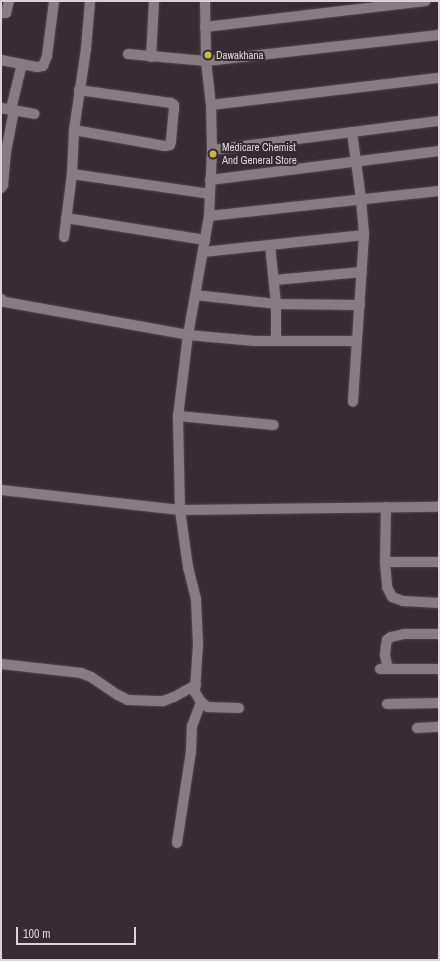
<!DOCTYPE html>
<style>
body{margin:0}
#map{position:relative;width:440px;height:961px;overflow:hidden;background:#362c32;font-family:"Archivo Narrow",sans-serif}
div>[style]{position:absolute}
.roads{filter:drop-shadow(0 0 1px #53494e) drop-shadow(0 0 1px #53494e)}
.minor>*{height:10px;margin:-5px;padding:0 5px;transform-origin:5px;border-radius:5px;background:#887b82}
.dots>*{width:11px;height:11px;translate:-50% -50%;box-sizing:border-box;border:2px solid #362c32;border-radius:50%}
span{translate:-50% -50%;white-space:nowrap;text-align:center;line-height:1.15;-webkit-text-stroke:4px #362c32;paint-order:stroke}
.poi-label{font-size:11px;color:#dbd3d7}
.left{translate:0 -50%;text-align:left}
.frame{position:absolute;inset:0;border:2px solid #dbd3d7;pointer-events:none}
.scale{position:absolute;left:16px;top:927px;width:120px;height:18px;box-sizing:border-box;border:2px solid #dbd3d7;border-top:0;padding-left:5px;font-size:12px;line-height:14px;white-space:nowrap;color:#dbd3d7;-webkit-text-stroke:3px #362c32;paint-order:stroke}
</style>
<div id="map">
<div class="roads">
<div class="minor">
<i style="left:205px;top:1px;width:60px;rotate:89deg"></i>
<i style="left:206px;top:61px;width:44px;rotate:83.5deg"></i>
<i style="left:211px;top:105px;width:45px;rotate:88.7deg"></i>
<i style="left:212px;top:150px;width:66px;rotate:92.6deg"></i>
<i style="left:209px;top:216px;width:121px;rotate:100deg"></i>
<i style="left:188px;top:335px;width:82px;rotate:97deg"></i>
<i style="left:178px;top:416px;width:94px;rotate:88.8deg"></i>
<i style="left:180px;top:510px;width:58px;rotate:82deg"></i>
<i style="left:188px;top:567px;width:33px;rotate:76deg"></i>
<i style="left:196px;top:599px;width:45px;rotate:87.5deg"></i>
<i style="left:198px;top:644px;width:48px;rotate:93.6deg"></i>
<i style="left:195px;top:692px;width:12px;rotate:59deg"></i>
<i style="left:201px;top:702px;width:9px;rotate:36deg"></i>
<i style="left:208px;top:707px;width:31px;rotate:2deg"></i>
<i style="left:1px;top:13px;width:5px"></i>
<i style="left:6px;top:13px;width:12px;rotate:-76deg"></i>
<i style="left:205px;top:27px;width:222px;rotate:-6.7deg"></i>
<i style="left:128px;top:54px;width:78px;rotate:5.1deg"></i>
<i style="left:206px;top:61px;width:234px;rotate:-6.4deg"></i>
<i style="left:151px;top:57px;width:56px;rotate:-86.9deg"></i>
<i style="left:1px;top:60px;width:37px;rotate:11deg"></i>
<i style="left:37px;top:67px;width:6px;rotate:-9deg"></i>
<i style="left:43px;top:66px;width:11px;rotate:-68deg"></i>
<i style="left:47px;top:56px;width:55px;rotate:-82.7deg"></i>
<i style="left:211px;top:105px;width:230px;rotate:-6.8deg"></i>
<i style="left:1px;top:108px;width:34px;rotate:10deg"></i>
<i style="left:11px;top:109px;width:46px;rotate:-76.3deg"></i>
<i style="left:74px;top:130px;width:92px;rotate:10deg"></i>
<i style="left:165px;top:146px;width:5px;rotate:-11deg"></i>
<i style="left:170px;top:145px;width:4px;rotate:-76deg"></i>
<i style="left:171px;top:141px;width:32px;rotate:-85deg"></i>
<i style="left:174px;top:109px;width:4px;rotate:-90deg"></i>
<i style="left:174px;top:105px;width:4px;rotate:-146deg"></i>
<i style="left:171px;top:103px;width:93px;rotate:-172deg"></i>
<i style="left:352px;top:132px;width:68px;rotate:82.3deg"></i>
<i style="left:361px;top:199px;width:36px;rotate:85deg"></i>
<i style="left:364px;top:235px;width:167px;rotate:93.8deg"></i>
<i style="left:212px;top:150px;width:229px;rotate:-7.3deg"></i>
<i style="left:72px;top:174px;width:139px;rotate:8.2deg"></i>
<i style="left:210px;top:180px;width:231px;rotate:-7.2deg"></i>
<i style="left:1px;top:188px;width:4px;rotate:-56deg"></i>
<i style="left:3px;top:185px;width:33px;rotate:-85deg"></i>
<i style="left:6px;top:152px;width:43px;rotate:-79.2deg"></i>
<i style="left:209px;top:216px;width:231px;rotate:-6.2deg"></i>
<i style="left:66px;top:218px;width:141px;rotate:9deg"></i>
<i style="left:64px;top:237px;width:64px;rotate:-82.8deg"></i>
<i style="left:72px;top:174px;width:44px;rotate:-87.4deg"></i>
<i style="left:74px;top:130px;width:82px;rotate:-81.6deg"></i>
<i style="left:86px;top:49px;width:48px;rotate:-85.2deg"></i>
<i style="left:203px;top:252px;width:162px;rotate:-6deg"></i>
<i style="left:275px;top:280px;width:87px;rotate:-5.3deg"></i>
<i style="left:195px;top:295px;width:81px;rotate:6.3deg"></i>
<i style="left:276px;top:304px;width:59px;rotate:-95.8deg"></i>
<i style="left:1px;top:299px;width:5px;rotate:37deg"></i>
<i style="left:5px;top:302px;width:186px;rotate:10.2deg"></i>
<i style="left:188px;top:335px;width:67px;rotate:5.1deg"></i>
<i style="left:255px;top:341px;width:21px"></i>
<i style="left:276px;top:341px;width:37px;rotate:-90deg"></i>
<i style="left:276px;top:304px;width:84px;rotate:0.7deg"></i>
<i style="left:276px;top:341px;width:81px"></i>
<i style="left:178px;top:416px;width:96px;rotate:5.4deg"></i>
<i style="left:1px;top:490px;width:180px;rotate:6.4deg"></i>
<i style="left:180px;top:510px;width:259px;rotate:-0.7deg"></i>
<i style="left:386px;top:507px;width:55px;rotate:91deg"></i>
<i style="left:385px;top:562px;width:25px;rotate:85deg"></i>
<i style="left:387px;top:587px;width:11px;rotate:63deg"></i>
<i style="left:392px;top:597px;width:12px;rotate:20deg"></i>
<i style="left:403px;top:601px;width:36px;rotate:3deg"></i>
<i style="left:385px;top:562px;width:54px"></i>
<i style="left:1px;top:664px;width:81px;rotate:6.4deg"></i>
<i style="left:81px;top:673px;width:11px;rotate:22deg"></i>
<i style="left:91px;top:677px;width:32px;rotate:34deg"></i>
<i style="left:118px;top:695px;width:11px;rotate:27deg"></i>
<i style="left:128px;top:700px;width:35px;rotate:2deg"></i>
<i style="left:163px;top:701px;width:12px;rotate:-20deg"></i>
<i style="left:174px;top:697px;width:25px;rotate:-29deg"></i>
<i style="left:380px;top:669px;width:59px"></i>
<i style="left:388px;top:669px;width:14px;rotate:-102deg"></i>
<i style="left:385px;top:655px;width:9px;rotate:-84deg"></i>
<i style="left:386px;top:646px;width:6px;rotate:-81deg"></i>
<i style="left:387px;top:640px;width:5px;rotate:-37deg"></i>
<i style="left:391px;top:637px;width:13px;rotate:-13deg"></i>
<i style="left:404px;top:634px;width:35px"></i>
<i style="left:387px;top:704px;width:52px;rotate:-1.1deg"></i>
<i style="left:417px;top:728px;width:22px;rotate:-3deg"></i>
<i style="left:177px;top:843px;width:92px;rotate:-81.3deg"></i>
<i style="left:191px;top:752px;width:26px;rotate:-88deg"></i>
<i style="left:192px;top:726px;width:26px;rotate:-69deg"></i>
</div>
</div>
<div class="dots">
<i style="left:208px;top:55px;background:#c7bb3c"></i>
<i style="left:213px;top:154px;background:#c7bb3c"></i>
</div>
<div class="poi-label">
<span class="left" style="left:216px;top:55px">Dawakhana</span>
<span class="left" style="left:222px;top:154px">Medicare Chemist<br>And General Store</span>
</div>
<div class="frame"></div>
<div class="scale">100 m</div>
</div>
